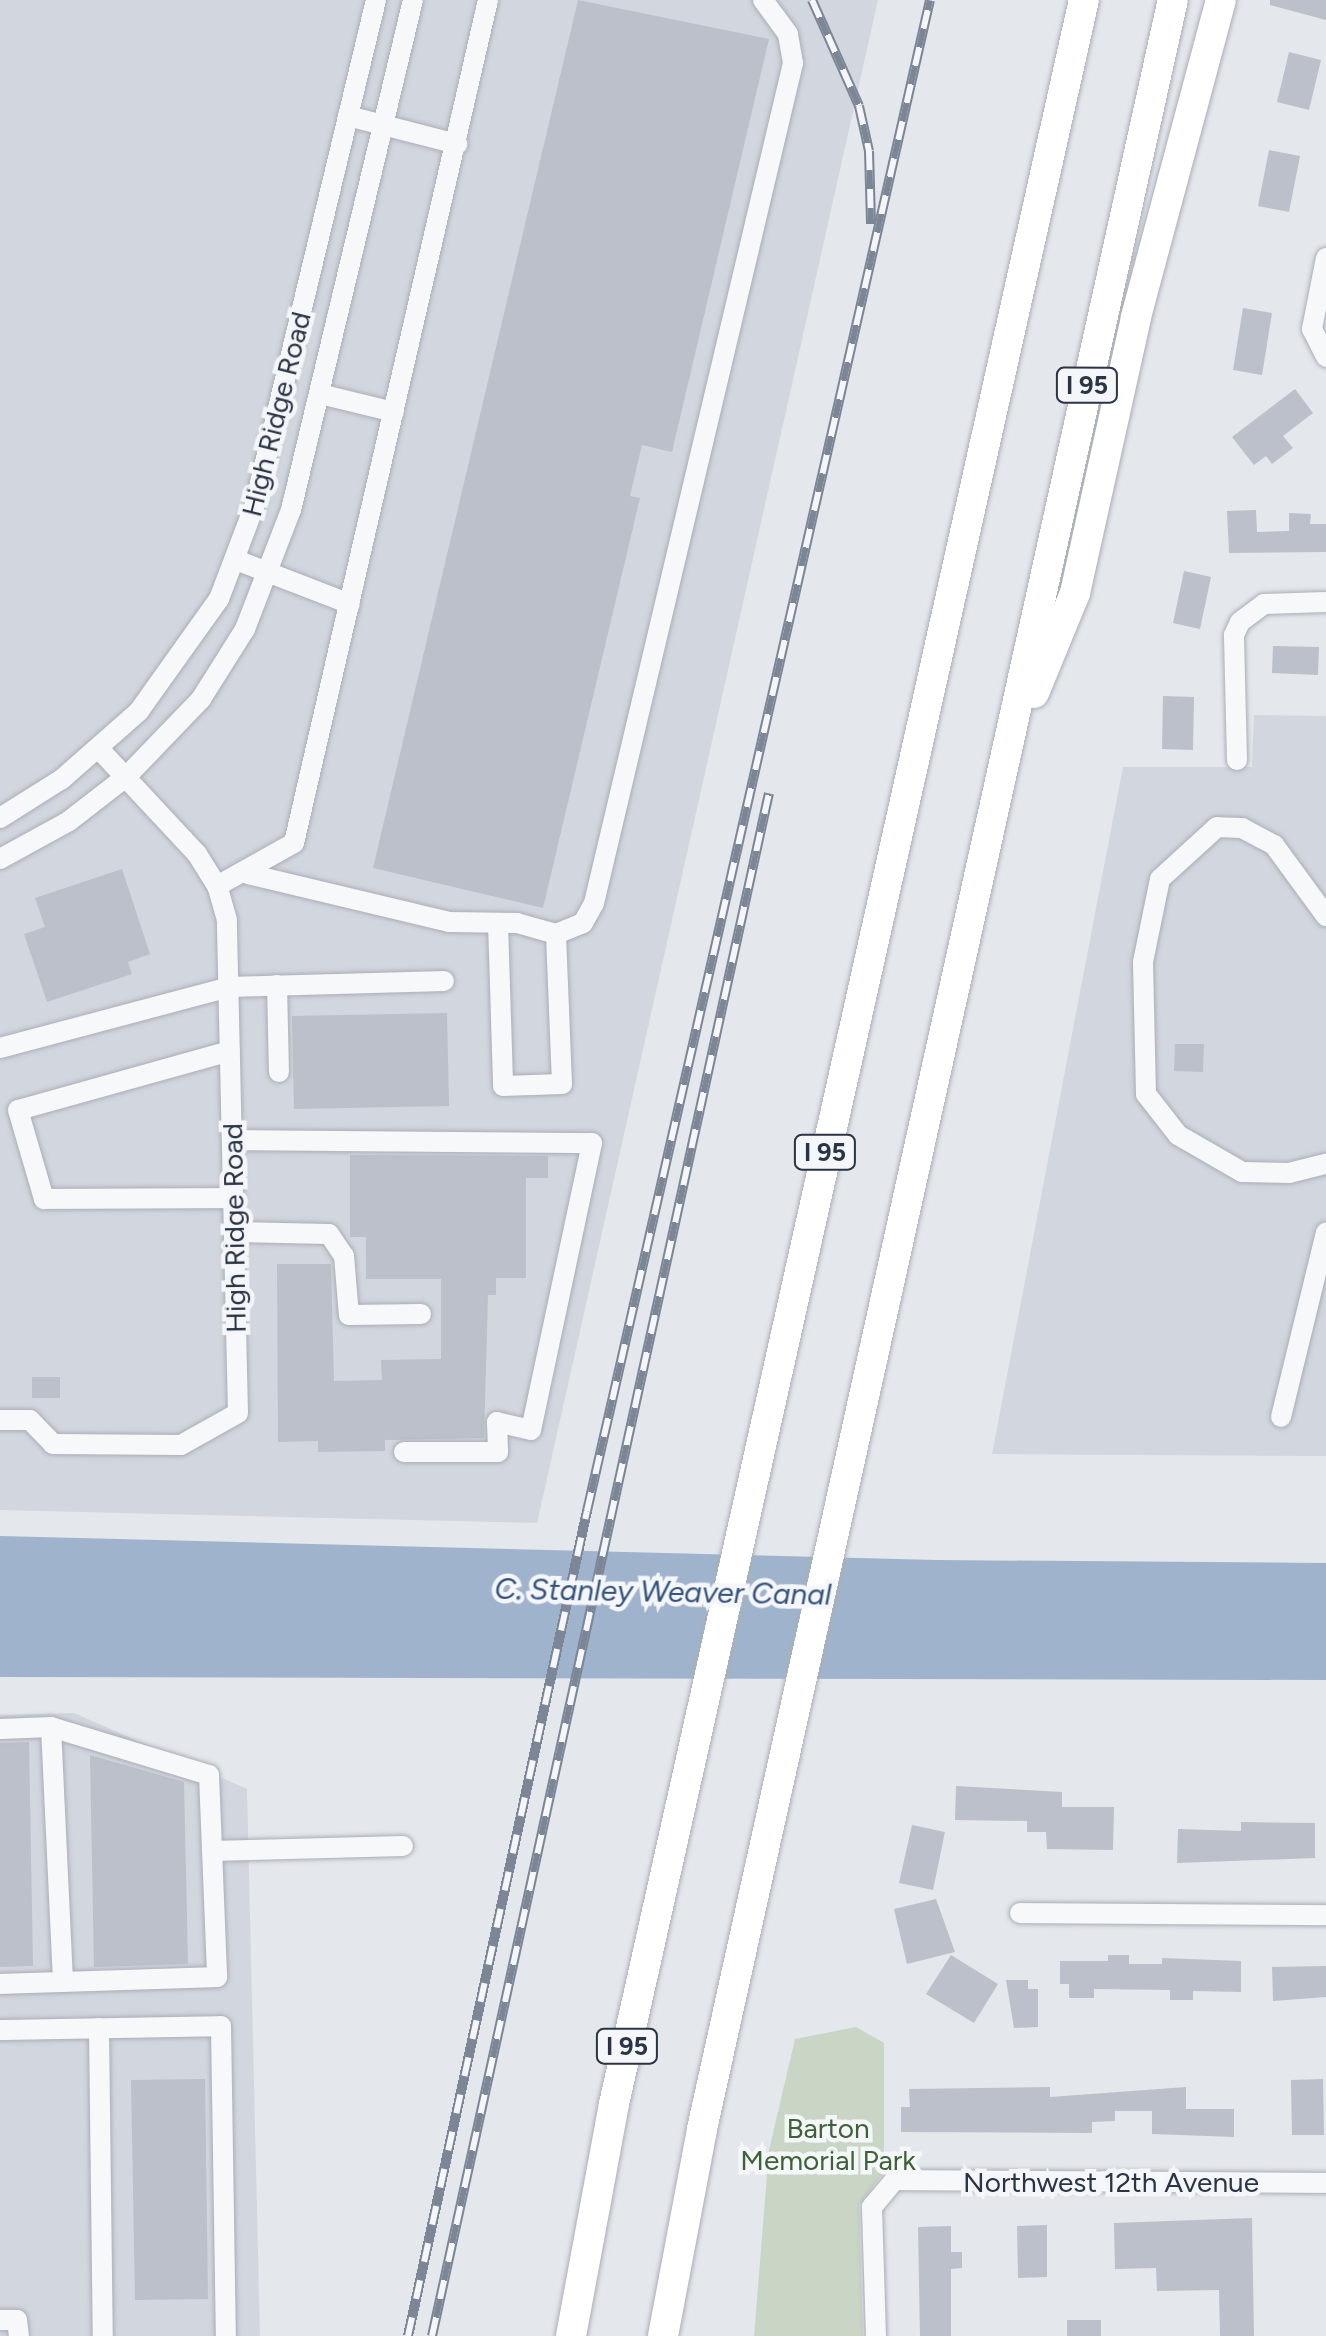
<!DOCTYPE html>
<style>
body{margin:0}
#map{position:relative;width:1326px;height:2336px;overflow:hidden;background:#e4e7ec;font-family:Figtree,sans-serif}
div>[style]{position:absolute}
.built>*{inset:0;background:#d2d6de}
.green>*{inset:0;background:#c9d6c5}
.water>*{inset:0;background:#9fb4cc}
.building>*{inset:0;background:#bbc0ca}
.roads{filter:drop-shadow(0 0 2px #a9aeb7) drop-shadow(0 0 2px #a9aeb7)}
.minor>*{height:20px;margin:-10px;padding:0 10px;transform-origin:10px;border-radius:10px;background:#f7f8fa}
.highway>*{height:30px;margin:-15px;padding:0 15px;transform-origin:15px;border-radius:15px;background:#fff}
.rail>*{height:10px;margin-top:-5px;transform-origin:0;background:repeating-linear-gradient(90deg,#f4f6f9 0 19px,#7d8696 0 38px);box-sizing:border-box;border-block:2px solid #7d8696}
span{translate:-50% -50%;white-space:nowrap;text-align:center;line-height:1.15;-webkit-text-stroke:9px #f4f6f9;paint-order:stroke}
.shield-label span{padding:2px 8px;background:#f4f6f9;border:2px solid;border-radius:8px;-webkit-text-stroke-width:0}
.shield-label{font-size:25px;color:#2b3445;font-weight:700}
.street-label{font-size:28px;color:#2b3445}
.park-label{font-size:28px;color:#3f6138}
.water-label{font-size:30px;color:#34527a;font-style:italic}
</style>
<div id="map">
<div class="built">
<i style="clip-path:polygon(0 0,878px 0,537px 1523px,0 1510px)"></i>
<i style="clip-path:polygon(1254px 715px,1326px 716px,1326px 1456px,992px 1454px,1123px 767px,1252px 767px)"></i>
<i style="clip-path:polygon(74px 1713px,247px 1789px,260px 2336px,0 2336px,0 1715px)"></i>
</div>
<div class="green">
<i style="clip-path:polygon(856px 2027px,884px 2043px,884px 2172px,859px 2205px,863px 2336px,754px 2336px,769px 2150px,795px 2039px)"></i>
</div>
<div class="water">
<i style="clip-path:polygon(0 1536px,936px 1560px,1326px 1563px,1326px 1680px,0 1677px)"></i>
</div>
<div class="building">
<i style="clip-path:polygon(578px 0,769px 39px,672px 452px,642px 445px,630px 496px,640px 498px,543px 908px,373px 868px)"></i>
<i style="clip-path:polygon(1270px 0,1326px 0,1326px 20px,1270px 5px)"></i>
<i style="clip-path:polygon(1289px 52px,1321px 60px,1309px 110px,1277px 102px)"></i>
<i style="clip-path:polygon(1269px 150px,1300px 156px,1289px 212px,1258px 206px)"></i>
<i style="clip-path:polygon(1243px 308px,1272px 313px,1262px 375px,1233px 370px)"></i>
<i style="clip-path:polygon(1295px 389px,1313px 413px,1283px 436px,1293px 448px,1272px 464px,1266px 456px,1254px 465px,1232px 437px)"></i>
<i style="clip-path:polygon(1256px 510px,1257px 532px,1289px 531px,1289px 513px,1311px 514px,1310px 524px,1326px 524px,1326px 552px,1229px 553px,1227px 511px)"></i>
<i style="clip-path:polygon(1184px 571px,1211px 577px,1200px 629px,1173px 623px)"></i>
<i style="clip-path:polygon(1273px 646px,1319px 647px,1318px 675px,1272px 673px)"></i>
<i style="clip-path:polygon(1163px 696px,1194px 697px,1193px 750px,1162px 749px)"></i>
<i style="clip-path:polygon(122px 869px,150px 954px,128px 962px,132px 974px,47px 1002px,24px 934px,45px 927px,35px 898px)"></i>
<i style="clip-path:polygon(447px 1013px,449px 1106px,294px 1109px,292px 1016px)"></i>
<i style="clip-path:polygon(1175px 1044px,1204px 1044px,1203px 1072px,1174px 1071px)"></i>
<i style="clip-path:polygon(350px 1155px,548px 1156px,548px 1178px,526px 1178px,526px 1278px,496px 1278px,496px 1295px,488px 1295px,484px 1438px,385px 1440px,385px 1451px,318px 1452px,318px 1441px,278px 1442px,277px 1264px,331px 1264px,334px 1381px,382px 1380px,381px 1360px,441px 1359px,441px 1279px,366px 1279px,366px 1237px,350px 1237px)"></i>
<i style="clip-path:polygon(32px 1377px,60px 1377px,60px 1398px,32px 1398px)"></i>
<i style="clip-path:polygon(29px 1742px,33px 1966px,0 1967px,0 1743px)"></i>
<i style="clip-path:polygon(90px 1755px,184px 1782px,188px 1964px,94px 1967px)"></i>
<i style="clip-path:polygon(956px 1786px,1062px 1792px,1062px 1807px,1114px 1807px,1113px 1850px,1047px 1849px,1046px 1832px,1027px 1832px,1027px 1821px,955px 1820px)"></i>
<i style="clip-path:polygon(1241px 1822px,1315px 1823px,1315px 1858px,1177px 1863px,1178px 1829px,1241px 1831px)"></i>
<i style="clip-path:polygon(912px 1825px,945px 1832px,933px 1890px,899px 1883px)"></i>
<i style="clip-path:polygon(936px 1899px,955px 1952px,907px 1964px,894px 1909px)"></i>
<i style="clip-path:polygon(951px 1955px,998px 1984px,974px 2023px,926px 1994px)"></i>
<i style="clip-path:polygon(1108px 1955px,1129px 1955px,1129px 1964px,1162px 1964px,1162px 1958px,1241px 1961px,1241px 1992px,1193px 1991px,1193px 2000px,1170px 2000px,1170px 1990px,1094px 1989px,1094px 1998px,1069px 1998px,1069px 1984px,1060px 1984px,1060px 1961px,1108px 1961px)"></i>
<i style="clip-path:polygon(1326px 1966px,1326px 1997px,1273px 2001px,1272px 1967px)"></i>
<i style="clip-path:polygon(1006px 1980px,1028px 1980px,1028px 1989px,1038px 1989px,1038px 2027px,1014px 2028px)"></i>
<i style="clip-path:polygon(205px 2079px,208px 2299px,135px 2300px,131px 2080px)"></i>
<i style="clip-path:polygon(1323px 2079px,1324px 2135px,1292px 2135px,1291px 2080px)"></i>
<i style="clip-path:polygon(1050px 2087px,1050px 2097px,1186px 2087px,1186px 2109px,1234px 2109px,1234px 2137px,1152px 2134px,1152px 2111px,1115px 2111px,1115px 2121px,1092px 2122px,1092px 2133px,901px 2132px,901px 2107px,910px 2107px,909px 2089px)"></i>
<i style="clip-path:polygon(1252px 2218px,1254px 2336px,1220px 2336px,1219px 2290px,1157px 2291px,1156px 2268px,1115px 2269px,1114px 2223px)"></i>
<i style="clip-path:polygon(1047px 2225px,1047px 2277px,1018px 2278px,1017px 2226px)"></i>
<i style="clip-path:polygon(951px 2226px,951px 2252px,962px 2252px,962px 2268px,951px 2269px,951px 2336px,920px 2336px,918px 2227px)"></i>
<i style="clip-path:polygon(1067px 2320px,1101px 2320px,1101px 2336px,1067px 2336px)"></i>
</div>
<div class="roads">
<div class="minor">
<i style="left:348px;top:116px;width:113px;rotate:14.4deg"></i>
<i style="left:1326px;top:258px;width:72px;rotate:101.2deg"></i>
<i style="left:1312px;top:329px;width:31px;rotate:63deg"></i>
<i style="left:320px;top:394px;width:76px;rotate:13.7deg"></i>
<i style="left:236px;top:560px;width:122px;rotate:21.1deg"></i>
<i style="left:1237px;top:760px;width:125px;rotate:-91.4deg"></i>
<i style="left:1234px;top:635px;width:14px;rotate:-65deg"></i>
<i style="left:1240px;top:622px;width:30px;rotate:-37deg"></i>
<i style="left:1264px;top:604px;width:62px;rotate:-1.8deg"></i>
<i style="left:0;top:818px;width:73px;rotate:-32.2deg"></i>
<i style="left:62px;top:779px;width:103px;rotate:-41.4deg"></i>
<i style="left:139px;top:711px;width:138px;rotate:-54.5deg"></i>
<i style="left:219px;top:599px;width:102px;rotate:-69.2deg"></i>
<i style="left:255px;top:504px;width:518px;rotate:-76.5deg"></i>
<i style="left:0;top:859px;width:79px;rotate:-28.8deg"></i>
<i style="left:69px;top:821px;width:73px;rotate:-37.8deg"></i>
<i style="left:127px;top:776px;width:107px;rotate:-46.1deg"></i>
<i style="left:201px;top:699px;width:83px;rotate:-57.8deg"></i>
<i style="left:245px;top:629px;width:128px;rotate:-68.9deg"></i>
<i style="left:291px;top:510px;width:524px;rotate:-76.55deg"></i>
<i style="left:248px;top:874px;width:207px;rotate:13.4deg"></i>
<i style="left:449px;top:922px;width:68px;rotate:0.8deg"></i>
<i style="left:517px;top:923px;width:41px;rotate:15.8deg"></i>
<i style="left:556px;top:934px;width:29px;rotate:-22deg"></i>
<i style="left:583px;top:923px;width:23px;rotate:-61deg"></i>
<i style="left:594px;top:903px;width:863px;rotate:-76.67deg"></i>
<i style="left:793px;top:63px;width:29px;rotate:-100deg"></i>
<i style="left:788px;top:34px;width:42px;rotate:-126.3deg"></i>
<i style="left:217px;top:886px;width:88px;rotate:-29.2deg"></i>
<i style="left:294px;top:843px;width:865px;rotate:-77.04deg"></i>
<i style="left:1326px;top:916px;width:88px;rotate:-126.2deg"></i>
<i style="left:1274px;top:845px;width:36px;rotate:-152deg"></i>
<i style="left:1242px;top:828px;width:25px;rotate:-178deg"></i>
<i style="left:1217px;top:827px;width:77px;rotate:137.6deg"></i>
<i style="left:1160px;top:879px;width:85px;rotate:101.6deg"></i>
<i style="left:1143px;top:962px;width:132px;rotate:88.7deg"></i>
<i style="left:1146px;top:1094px;width:52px;rotate:52deg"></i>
<i style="left:1178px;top:1135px;width:74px;rotate:30deg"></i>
<i style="left:1242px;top:1172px;width:47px;rotate:1.2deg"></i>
<i style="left:1289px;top:1173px;width:38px;rotate:-14deg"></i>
<i style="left:498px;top:923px;width:163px;rotate:88.2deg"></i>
<i style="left:503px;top:1086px;width:59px;rotate:-1.9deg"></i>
<i style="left:562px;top:1084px;width:150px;rotate:-92.3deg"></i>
<i style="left:277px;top:985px;width:87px;rotate:88.7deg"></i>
<i style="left:0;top:1048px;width:237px;rotate:-14.9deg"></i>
<i style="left:229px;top:987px;width:215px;rotate:-1.6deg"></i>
<i style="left:230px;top:1051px;width:220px;rotate:164.4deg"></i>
<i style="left:18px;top:1110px;width:93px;rotate:73.7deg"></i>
<i style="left:44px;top:1199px;width:190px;rotate:-0.3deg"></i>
<i style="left:232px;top:1140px;width:360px;rotate:0.5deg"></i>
<i style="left:592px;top:1143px;width:293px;rotate:102deg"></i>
<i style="left:531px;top:1430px;width:35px;rotate:-167deg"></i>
<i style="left:497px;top:1422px;width:30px;rotate:88deg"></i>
<i style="left:498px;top:1452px;width:94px;rotate:180deg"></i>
<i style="left:235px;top:1232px;width:94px;rotate:1.2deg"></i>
<i style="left:329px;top:1234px;width:27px;rotate:56deg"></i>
<i style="left:344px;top:1256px;width:59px;rotate:85.2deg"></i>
<i style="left:349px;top:1315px;width:72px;rotate:-0.8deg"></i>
<i style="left:1281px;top:1417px;width:190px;rotate:-76.3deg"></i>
<i style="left:0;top:1420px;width:30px"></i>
<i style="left:30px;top:1420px;width:33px;rotate:46deg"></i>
<i style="left:53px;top:1444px;width:128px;rotate:0.4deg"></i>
<i style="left:181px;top:1445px;width:65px;rotate:-29.3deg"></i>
<i style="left:238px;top:1413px;width:493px;rotate:-91.3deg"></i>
<i style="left:227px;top:920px;width:35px;rotate:-106deg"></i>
<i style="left:217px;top:886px;width:38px;rotate:-122deg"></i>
<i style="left:197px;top:854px;width:142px;rotate:-133deg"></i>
<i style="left:51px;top:1727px;width:255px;rotate:87.3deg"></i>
<i style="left:0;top:1729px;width:51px;rotate:-2.2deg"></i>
<i style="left:51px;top:1727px;width:165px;rotate:16.9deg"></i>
<i style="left:209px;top:1775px;width:202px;rotate:87.7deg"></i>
<i style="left:217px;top:1977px;width:217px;rotate:178.2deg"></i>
<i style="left:212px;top:1851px;width:191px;rotate:-1.5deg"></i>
<i style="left:1020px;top:1913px;width:306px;rotate:0.4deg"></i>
<i style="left:99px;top:2028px;width:308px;rotate:89.3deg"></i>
<i style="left:0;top:2030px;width:221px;rotate:-1deg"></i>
<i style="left:221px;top:2026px;width:310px;rotate:89.1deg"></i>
<i style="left:0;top:2320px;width:17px"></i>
<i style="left:17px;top:2320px;width:16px;rotate:83deg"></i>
<i style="left:876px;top:2336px;width:129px;rotate:-91.8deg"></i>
<i style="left:872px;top:2207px;width:35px;rotate:-50deg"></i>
<i style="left:895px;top:2180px;width:431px;rotate:0.4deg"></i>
</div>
<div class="highway">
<i style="left:1034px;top:693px;width:108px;rotate:-67.7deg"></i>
<i style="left:1075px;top:593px;width:283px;rotate:-77.5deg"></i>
<i style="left:1136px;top:317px;width:328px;rotate:-75deg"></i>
<i style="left:571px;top:2336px;width:236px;rotate:-79.5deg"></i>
<i style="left:614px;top:2104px;width:2156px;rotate:-77.41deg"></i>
<i style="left:663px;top:2336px;width:211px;rotate:-79.3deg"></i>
<i style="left:702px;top:2129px;width:2180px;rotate:-77.53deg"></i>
</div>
</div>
<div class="rail">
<i style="left:812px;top:0;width:116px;rotate:66.1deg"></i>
<i style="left:859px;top:106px;width:46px;rotate:77.5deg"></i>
<i style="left:869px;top:151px;width:73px;rotate:88.4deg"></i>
<i style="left:408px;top:2336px;width:844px;rotate:-77.76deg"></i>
<i style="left:587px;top:1511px;width:1549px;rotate:-77.21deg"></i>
<i style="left:432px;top:2336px;width:1579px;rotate:-77.68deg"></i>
</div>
<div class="shield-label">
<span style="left:1087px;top:385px">I 95</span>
<span style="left:825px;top:1152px">I 95</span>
<span style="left:627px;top:2046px">I 95</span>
</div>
<div class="street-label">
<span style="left:276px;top:414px;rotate:-76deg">High Ridge Road</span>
<span style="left:234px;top:1228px;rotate:-91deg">High Ridge Road</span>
<span style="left:1111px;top:2182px">Northwest 12th Avenue</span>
</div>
<div class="park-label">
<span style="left:828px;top:2144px">Barton<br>Memorial Park</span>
</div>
<div class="water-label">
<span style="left:663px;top:1592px;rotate:1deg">C. Stanley Weaver Canal</span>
</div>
</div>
